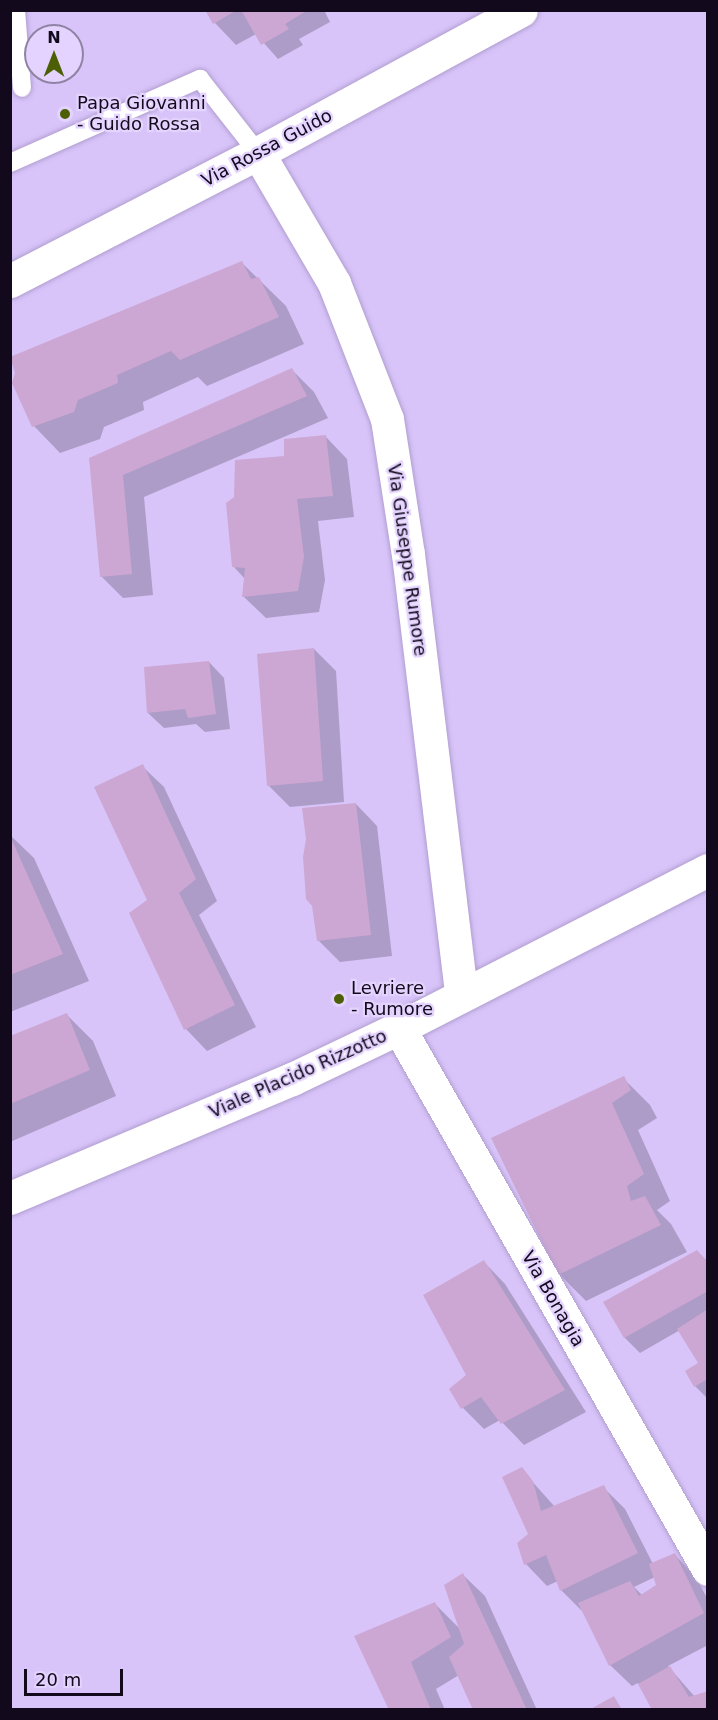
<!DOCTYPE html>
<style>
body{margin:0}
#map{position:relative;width:718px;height:1720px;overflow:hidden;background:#d8c4f9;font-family:"DejaVu Sans",sans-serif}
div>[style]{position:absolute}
.shadow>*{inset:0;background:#0003}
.building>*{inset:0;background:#cda7d3}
.roads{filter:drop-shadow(0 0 2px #b19ed0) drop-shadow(0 0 2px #b19ed0)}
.service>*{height:18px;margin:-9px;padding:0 9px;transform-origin:9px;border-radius:9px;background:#fff}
.minor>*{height:33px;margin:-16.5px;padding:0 16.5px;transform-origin:16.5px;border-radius:16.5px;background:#fff}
.tertiary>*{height:33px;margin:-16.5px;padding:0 16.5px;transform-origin:16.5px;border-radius:16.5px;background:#fff}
.dots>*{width:16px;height:16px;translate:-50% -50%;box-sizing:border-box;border:3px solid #e3d3fe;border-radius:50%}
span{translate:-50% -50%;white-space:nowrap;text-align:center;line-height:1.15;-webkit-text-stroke:4.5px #e3d3fe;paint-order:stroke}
.poi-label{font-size:18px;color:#120a1c}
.left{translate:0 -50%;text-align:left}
.street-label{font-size:18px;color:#120a1c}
.frame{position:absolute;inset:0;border:12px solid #120a1c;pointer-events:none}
.north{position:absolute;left:24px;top:24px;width:60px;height:60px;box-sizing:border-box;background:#e3d3fe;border:2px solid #8f83a4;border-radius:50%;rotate:0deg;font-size:16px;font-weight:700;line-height:24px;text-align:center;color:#120a1c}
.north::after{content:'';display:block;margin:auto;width:21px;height:27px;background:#4c5f04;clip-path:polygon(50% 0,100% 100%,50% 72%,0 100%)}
.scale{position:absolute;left:24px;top:1669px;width:99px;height:27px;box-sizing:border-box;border:3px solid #120a1c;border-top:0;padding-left:8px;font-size:18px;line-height:21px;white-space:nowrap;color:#120a1c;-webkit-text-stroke:4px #e3d3fe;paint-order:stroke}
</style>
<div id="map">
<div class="shadow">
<i style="clip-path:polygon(207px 10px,324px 10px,330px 22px,299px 39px,303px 45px,278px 59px,256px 34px,236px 45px,215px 23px)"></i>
<i style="clip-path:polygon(241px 262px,286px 306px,304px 344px,207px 386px,198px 377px,143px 402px,144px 410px,104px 427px,100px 439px,60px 453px,34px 426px,16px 373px)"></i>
<i style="clip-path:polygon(292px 370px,314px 392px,328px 418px,144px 497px,153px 595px,123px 598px,101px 576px,91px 459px)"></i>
<i style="clip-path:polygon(326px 437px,347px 459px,354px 517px,318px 521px,325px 580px,319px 612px,266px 618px,244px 597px,245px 579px,233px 566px,286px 457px)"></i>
<i style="clip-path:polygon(314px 649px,336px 671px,344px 802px,290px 807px,269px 786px)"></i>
<i style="clip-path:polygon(209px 662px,224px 678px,230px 729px,205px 732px,196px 724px,164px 728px,148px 713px)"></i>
<i style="clip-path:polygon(142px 766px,164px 787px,217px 901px,199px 915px,256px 1027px,207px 1051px,186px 1029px,149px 901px)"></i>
<i style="clip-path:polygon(356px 804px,377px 826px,392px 956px,340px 962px,318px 940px)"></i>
<i style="clip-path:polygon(10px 835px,34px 858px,89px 981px,10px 1012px)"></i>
<i style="clip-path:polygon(66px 1014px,93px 1041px,116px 1096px,10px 1142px,10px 1037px)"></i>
<i style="clip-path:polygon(623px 1078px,650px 1105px,657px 1118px,638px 1130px,670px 1201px,657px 1210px,671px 1224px,687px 1252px,586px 1301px,559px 1274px,493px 1138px)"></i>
<i style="clip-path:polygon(697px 1251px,708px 1262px,708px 1399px,695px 1386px,700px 1363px,680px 1330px,640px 1353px,625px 1338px,605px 1303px)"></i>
<i style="clip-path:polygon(484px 1262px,505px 1284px,586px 1412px,524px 1445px,500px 1420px,484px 1429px,463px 1408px)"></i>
<i style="clip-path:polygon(evenodd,521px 1469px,555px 1507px,603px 1487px,625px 1509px,653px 1564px,675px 1555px,696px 1577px,708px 1600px,708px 1645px,668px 1666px,695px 1697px,654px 1710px,638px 1683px,632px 1686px,610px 1665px,583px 1612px,562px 1591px,558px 1581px,547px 1586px,526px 1564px,518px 1543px,530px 1535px,521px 1469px,655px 1577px,658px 1586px,643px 1596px,634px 1587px,655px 1577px)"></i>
<i style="clip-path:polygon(463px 1575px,485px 1596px,537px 1710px,474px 1710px,459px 1675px,436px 1689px,445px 1710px,390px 1710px,435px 1604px,461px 1630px)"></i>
</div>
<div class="building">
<i style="clip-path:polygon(205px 10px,237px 10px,213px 24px)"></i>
<i style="clip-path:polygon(241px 10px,308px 10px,285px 24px,289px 29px,261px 45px)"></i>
<i style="clip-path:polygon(242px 261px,251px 279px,259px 277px,279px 317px,180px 360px,171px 351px,117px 375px,118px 383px,78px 400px,74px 412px,32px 427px,12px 383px,15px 373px,10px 357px)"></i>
<i style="clip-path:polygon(292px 368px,307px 396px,123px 475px,132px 574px,100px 577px,89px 458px)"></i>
<i style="clip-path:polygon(326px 435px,333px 496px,297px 499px,304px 557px,298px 591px,242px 597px,245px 568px,232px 567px,226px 503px,234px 497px,235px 460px,284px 456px,284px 439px)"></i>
<i style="clip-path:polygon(314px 648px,323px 781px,267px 786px,257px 654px)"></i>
<i style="clip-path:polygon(209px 661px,216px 714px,188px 718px,185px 709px,147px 713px,144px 667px)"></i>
<i style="clip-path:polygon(143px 764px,196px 879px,179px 893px,235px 1005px,184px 1030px,129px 913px,147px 900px,94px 787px)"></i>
<i style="clip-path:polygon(356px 803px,371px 935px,317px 941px,312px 906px,306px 899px,303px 857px,306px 839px,302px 808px)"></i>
<i style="clip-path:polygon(10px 836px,63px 954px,10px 975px)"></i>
<i style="clip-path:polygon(67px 1013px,90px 1070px,10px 1104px,10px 1036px)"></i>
<i style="clip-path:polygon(624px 1076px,631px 1090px,612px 1103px,644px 1174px,627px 1186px,631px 1201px,645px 1196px,661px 1225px,558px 1275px,491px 1138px)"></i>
<i style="clip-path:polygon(697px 1250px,708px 1263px,708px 1291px,624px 1338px,603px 1302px)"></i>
<i style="clip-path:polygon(484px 1260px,565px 1390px,501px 1424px,481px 1397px,461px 1409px,449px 1389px,466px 1375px,423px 1295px)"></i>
<i style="clip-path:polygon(708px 1309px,708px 1383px,706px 1380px,694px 1387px,685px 1371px,698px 1363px,677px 1329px)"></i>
<i style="clip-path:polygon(522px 1467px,533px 1481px,541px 1511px,604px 1485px,638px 1553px,560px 1591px,546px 1555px,524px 1565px,517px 1543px,528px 1534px,502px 1477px)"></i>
<i style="clip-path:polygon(675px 1553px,704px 1613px,609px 1666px,578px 1603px,630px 1581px,639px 1596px,656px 1585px,649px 1564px)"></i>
<i style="clip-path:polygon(463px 1573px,527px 1710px,473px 1710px,449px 1657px,464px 1644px,444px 1585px)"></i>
<i style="clip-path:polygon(435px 1602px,451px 1637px,411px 1662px,431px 1710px,389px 1710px,354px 1636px)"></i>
<i style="clip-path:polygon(670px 1666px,689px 1697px,708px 1691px,708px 1710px,652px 1710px,638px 1684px)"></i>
<i style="clip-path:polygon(614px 1696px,622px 1710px,589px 1710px)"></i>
</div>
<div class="roads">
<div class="service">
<i style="left:16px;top:10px;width:78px;rotate:85.6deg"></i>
<i style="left:10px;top:163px;width:208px;rotate:-23.9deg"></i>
<i style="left:200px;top:79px;width:94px;rotate:51.9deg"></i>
</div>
<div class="minor">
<i style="left:258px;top:153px;width:151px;rotate:59.7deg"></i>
<i style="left:334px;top:283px;width:146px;rotate:68.7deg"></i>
<i style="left:387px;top:419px;width:137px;rotate:81.2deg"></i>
<i style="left:408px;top:554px;width:444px;rotate:83.1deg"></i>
<i style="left:10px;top:281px;width:279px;rotate:-27.3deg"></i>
<i style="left:258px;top:153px;width:299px;rotate:-28.5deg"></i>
<i style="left:399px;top:1028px;width:623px;rotate:60.27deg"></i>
</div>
<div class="tertiary">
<i style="left:10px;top:1198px;width:306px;rotate:-22.9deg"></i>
<i style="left:292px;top:1079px;width:119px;rotate:-25.5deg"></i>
<i style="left:399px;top:1028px;width:347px;rotate:-27.1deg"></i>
</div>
</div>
<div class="dots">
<i style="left:65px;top:114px;background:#4c5f04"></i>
<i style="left:339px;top:999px;background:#4c5f04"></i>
</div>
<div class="poi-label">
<span class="left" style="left:77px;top:114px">Papa Giovanni<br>- Guido Rossa</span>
<span class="left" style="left:351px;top:999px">Levriere<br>- Rumore</span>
</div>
<div class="street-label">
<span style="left:267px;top:148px;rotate:-28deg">Via Rossa Guido</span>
<span style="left:407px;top:560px;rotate:82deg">Via Giuseppe Rumore</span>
<span style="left:298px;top:1074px;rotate:-24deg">Viale Placido Rizzotto</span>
<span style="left:553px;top:1299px;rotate:60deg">Via Bonagia</span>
</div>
<div class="frame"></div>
<div class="north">N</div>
<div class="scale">20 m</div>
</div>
